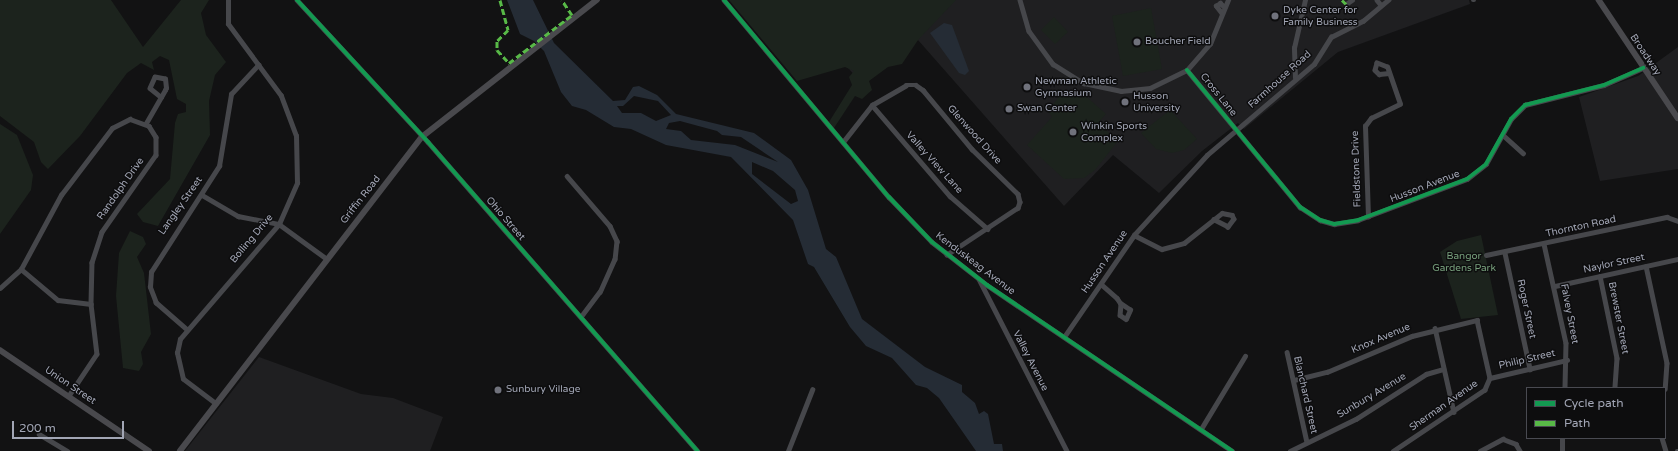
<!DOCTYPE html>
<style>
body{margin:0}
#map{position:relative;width:1678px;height:451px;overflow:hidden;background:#121213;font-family:"Varela Round",sans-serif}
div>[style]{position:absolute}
.built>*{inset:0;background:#1f1f21}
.green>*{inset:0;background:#1c231d}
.water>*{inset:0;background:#252c35}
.minor>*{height:4.5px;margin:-2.25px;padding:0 2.25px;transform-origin:2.25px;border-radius:2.25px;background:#46474b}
.major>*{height:5.5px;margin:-2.75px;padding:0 2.75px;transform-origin:2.75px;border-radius:2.75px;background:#49494d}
.quiet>*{height:3px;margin-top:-1.5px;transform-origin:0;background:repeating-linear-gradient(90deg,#58b947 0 6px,transparent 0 9px)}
.cycleway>*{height:4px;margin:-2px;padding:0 2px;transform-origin:2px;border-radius:2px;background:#139951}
.dots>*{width:11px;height:11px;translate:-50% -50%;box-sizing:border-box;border:2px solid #0d0d0e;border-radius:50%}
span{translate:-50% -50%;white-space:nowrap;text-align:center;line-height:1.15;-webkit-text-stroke:3px #0d0d0e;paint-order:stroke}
.poi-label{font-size:10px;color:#a2a6b5}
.left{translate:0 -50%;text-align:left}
.street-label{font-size:10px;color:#a2a6b5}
.park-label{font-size:10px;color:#78a17d}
.legend{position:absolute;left:1526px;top:387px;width:140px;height:52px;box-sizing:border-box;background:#0d0d0e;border:1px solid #494a51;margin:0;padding:5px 7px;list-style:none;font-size:12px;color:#a2a6b5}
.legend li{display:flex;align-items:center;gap:8px;height:20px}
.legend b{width:20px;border:1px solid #494a51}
.scale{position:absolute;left:12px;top:421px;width:112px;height:18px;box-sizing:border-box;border:2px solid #a2a6b5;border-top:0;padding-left:5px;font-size:12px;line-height:14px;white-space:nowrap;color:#a2a6b5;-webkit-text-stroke:3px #0d0d0e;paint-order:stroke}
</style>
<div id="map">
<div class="built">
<i style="clip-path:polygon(807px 0,1469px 0,1470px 4px,1338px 52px,1244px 129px,1238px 123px,1202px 151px,1159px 193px,1113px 155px,1064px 206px,918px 40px,860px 81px,827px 45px)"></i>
<i style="clip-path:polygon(1678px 47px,1678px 169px,1600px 181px,1579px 97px,1638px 76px)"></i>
<i style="clip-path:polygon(259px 357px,361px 394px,393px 398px,443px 417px,430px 451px,185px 451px)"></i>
</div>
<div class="green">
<i style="clip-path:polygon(0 0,111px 0,143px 47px,181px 0,209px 0,201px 13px,206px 35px,226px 62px,215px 75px,209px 101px,210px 135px,158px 226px,143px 222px,137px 214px,170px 179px,175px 123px,178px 114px,186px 112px,186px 104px,177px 99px,169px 60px,160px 56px,152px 62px,154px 70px,141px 63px,127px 73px,80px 136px,48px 169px,41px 162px,34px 142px,0 116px)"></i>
<i style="clip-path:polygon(729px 0,956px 0,918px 40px,902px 64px,888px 67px,869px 81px,872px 90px,862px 99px,855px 96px,834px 128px,829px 122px,852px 85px,849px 77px,854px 71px,845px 67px,797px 81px)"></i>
<i style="clip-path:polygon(1151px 8px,1162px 69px,1123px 76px,1112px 16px)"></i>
<i style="clip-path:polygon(1054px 17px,1068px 32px,1055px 44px,1041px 30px)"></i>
<i style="clip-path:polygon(1073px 90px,1078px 95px,1081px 92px,1106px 114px,1098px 123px,1118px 141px,1095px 170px,1084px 178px,1064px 179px,1027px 145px,1052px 117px,1048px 111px,1061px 94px)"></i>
<i style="clip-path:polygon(1170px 110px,1197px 139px,1184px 150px,1172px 153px,1156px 149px,1141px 133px)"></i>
<i style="clip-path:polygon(0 124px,17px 135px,33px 175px,31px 190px,0 234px)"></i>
<i style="clip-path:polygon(130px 231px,143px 237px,146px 244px,137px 257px,144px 273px,151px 334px,141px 352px,143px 364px,139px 371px,123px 368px,116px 296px,119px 253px)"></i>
<i style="clip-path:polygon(1481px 235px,1498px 315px,1461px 319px,1440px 252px,1457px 241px)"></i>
</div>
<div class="water">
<i style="clip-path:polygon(evenodd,507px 0,533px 0,554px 43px,613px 101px,625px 100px,633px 87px,639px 86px,657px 95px,676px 114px,754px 133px,791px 160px,808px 190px,826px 249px,836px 257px,862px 319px,925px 367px,962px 385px,962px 392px,975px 403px,979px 414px,984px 411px,988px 414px,994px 444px,1002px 444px,1003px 451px,976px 451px,939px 398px,927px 388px,916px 385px,892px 358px,866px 346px,850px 327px,814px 267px,808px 264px,793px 220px,731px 157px,666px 145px,631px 129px,614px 127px,586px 110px,572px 106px,561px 92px,544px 51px,534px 41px,520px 34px,507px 0,634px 96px,658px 101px,671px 115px,656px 121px,641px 113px,622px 113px,617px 106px,623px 106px,634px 96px,507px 0,680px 121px,717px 131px,722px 135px,741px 137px,778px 162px,735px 145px,691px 140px,681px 131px,666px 129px,669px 123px,680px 121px,507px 0,752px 162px,773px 171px,795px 190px,798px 201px,791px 204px,752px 174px,752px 162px)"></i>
<i style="clip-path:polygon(944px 23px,952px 25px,969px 71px,965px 75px,959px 73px,930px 33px)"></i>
</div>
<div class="minor">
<i style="left:297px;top:0;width:193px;rotate:47.3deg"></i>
<i style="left:428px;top:142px;width:410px;rotate:48.9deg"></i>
<i style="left:724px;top:0;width:257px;rotate:50.1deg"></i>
<i style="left:889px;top:197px;width:62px;rotate:46.3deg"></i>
<i style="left:932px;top:242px;width:70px;rotate:38deg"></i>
<i style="left:987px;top:285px;width:296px;rotate:34.1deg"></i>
<i style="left:1020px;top:0;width:32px;rotate:74deg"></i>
<i style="left:1029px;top:31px;width:41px;rotate:54deg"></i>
<i style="left:1053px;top:64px;width:36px;rotate:32deg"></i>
<i style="left:1084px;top:83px;width:38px;rotate:12deg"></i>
<i style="left:1121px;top:91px;width:29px;rotate:-6deg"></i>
<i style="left:1150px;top:88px;width:41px;rotate:-25.9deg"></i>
<i style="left:1187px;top:70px;width:35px;rotate:-49deg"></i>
<i style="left:1210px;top:44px;width:48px;rotate:-67.8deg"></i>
<i style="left:1377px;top:0;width:6px;rotate:51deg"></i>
<i style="left:1473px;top:0;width:1px"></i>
<i style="left:1346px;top:4px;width:7px;rotate:-34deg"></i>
<i style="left:1222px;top:14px;width:10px;rotate:-127deg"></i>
<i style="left:1216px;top:6px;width:5px;rotate:-37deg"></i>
<i style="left:1220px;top:3px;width:6px;rotate:39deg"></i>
<i style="left:1187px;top:70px;width:178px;rotate:50.5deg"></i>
<i style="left:1300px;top:207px;width:24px;rotate:33deg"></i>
<i style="left:1320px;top:220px;width:15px;rotate:16deg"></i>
<i style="left:1334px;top:224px;width:24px;rotate:-9deg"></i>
<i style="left:1358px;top:220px;width:116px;rotate:-20.6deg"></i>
<i style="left:1467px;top:179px;width:24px;rotate:-38deg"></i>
<i style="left:1486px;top:164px;width:51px;rotate:-60.9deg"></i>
<i style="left:1511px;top:119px;width:20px;rotate:-45deg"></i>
<i style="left:1525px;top:105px;width:81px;rotate:-14.2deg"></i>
<i style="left:1604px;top:85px;width:43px;rotate:-23.6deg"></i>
<i style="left:1295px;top:78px;width:30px;rotate:-92deg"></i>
<i style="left:1294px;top:48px;width:49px;rotate:-77.1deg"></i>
<i style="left:872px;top:105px;width:120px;rotate:49.4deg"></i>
<i style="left:950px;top:196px;width:50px;rotate:41deg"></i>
<i style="left:146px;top:123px;width:30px;rotate:-60deg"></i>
<i style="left:161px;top:97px;width:8px;rotate:-60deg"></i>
<i style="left:165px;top:90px;width:2px;rotate:-63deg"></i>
<i style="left:166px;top:88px;width:9px;rotate:-96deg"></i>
<i style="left:165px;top:79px;width:10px;rotate:-169deg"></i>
<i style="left:155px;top:77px;width:12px;rotate:114deg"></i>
<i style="left:150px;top:88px;width:14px;rotate:39deg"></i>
<i style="left:1503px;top:135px;width:27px;rotate:42deg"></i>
<i style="left:843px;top:142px;width:47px;rotate:-51.9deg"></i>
<i style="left:872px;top:105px;width:39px;rotate:-30deg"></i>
<i style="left:906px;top:85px;width:10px"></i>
<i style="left:916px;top:85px;width:9px;rotate:36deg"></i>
<i style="left:923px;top:90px;width:77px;rotate:50.3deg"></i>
<i style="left:972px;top:149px;width:64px;rotate:44.4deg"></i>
<i style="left:1018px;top:194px;width:8px;rotate:76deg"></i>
<i style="left:1020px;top:202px;width:6px;rotate:108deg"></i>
<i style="left:1018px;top:208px;width:85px;rotate:146.5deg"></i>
<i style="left:567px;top:176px;width:66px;rotate:49.3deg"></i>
<i style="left:610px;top:226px;width:17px;rotate:65deg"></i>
<i style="left:617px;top:241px;width:18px;rotate:96deg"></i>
<i style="left:615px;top:259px;width:36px;rotate:114deg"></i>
<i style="left:600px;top:292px;width:30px;rotate:127deg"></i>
<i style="left:202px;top:195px;width:42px;rotate:30.3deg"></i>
<i style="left:238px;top:216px;width:42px;rotate:11deg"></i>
<i style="left:279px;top:224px;width:59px;rotate:36.1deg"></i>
<i style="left:1368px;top:217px;width:91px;rotate:-91.9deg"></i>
<i style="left:1365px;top:126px;width:10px;rotate:-53deg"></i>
<i style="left:1371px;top:118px;width:32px;rotate:-26deg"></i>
<i style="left:1400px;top:104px;width:39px;rotate:-109deg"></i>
<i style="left:1387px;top:67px;width:11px;rotate:-158deg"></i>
<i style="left:1377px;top:63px;width:7px;rotate:106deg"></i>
<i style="left:1375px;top:70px;width:6px;rotate:45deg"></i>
<i style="left:1379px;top:74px;width:10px;rotate:-6deg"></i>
<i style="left:1134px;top:235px;width:31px;rotate:27deg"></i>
<i style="left:1162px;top:249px;width:23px;rotate:-15deg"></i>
<i style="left:1184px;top:243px;width:48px;rotate:-38.3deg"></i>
<i style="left:1222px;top:213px;width:10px;rotate:11deg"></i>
<i style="left:1232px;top:215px;width:4px;rotate:63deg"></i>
<i style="left:1234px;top:219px;width:10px;rotate:127deg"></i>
<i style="left:1228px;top:227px;width:16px;rotate:-153deg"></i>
<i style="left:1544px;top:244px;width:101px;rotate:77.5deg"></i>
<i style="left:1566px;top:343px;width:45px;rotate:91.3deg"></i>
<i style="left:1505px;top:253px;width:119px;rotate:77.8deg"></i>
<i style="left:1486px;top:255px;width:185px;rotate:-11.9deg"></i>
<i style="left:1667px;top:217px;width:12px;rotate:20deg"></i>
<i style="left:1646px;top:266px;width:99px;rotate:77.8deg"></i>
<i style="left:1667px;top:363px;width:26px;rotate:94deg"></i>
<i style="left:21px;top:269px;width:48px;rotate:40deg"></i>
<i style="left:58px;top:300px;width:33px;rotate:7deg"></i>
<i style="left:1600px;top:276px;width:84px;rotate:78.3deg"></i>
<i style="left:1617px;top:358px;width:30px;rotate:94deg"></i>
<i style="left:979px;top:279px;width:193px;rotate:62.9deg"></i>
<i style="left:1101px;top:284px;width:21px;rotate:41deg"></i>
<i style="left:1117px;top:298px;width:7px;rotate:56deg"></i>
<i style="left:1121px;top:304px;width:11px;rotate:95deg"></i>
<i style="left:1120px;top:315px;width:7px;rotate:34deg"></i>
<i style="left:1126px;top:319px;width:10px;rotate:-66deg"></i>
<i style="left:1130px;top:310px;width:11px;rotate:-146deg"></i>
<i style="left:1555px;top:286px;width:126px;rotate:-12.4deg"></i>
<i style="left:0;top:288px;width:28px;rotate:-42deg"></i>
<i style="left:21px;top:269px;width:84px;rotate:-61.6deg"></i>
<i style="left:61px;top:195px;width:84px;rotate:-52.7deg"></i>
<i style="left:112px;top:128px;width:20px;rotate:-27deg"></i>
<i style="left:130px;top:119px;width:20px;rotate:20deg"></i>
<i style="left:149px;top:126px;width:13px;rotate:58deg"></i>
<i style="left:156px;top:137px;width:18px;rotate:90deg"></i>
<i style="left:156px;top:155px;width:94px;rotate:125deg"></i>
<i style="left:102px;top:232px;width:32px;rotate:108deg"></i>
<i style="left:92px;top:262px;width:42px;rotate:91.4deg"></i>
<i style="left:91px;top:304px;width:50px;rotate:83.2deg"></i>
<i style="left:97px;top:354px;width:50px;rotate:123.7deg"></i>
<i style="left:1435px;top:328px;width:86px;rotate:77.3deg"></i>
<i style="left:186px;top:329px;width:40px;rotate:-139deg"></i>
<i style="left:156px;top:303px;width:17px;rotate:-111deg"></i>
<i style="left:150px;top:287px;width:15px;rotate:-86deg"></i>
<i style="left:151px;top:272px;width:126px;rotate:-57.3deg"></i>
<i style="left:219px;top:166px;width:73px;rotate:-80.5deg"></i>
<i style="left:231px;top:94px;width:40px;rotate:-47deg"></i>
<i style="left:1064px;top:337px;width:124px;rotate:-55.5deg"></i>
<i style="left:1134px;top:235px;width:108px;rotate:-47.6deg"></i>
<i style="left:1207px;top:155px;width:140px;rotate:-40.4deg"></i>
<i style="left:1314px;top:64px;width:32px;rotate:-58deg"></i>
<i style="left:1331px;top:37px;width:36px;rotate:-27deg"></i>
<i style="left:1363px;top:21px;width:33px;rotate:-40deg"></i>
<i style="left:1287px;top:352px;width:92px;rotate:77.5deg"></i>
<i style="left:1490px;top:378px;width:79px;rotate:-13.2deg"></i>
<i style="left:1294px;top:380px;width:34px;rotate:-14deg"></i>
<i style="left:1327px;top:372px;width:92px;rotate:-23deg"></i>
<i style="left:1412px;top:336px;width:67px;rotate:-13.8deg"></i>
<i style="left:1477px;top:320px;width:59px;rotate:77.4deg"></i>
<i style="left:1490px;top:378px;width:13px;rotate:113deg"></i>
<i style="left:1485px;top:390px;width:110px;rotate:146.2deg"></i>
<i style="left:216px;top:404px;width:41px;rotate:-142.9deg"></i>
<i style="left:183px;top:379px;width:27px;rotate:-103deg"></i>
<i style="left:177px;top:353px;width:14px;rotate:-78deg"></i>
<i style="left:180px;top:339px;width:152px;rotate:-49.3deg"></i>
<i style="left:279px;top:224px;width:45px;rotate:-66.3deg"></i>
<i style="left:297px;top:183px;width:47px;rotate:-91.2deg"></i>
<i style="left:296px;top:136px;width:43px;rotate:-110.6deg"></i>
<i style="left:281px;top:96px;width:89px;rotate:-126.4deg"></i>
<i style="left:228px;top:24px;width:24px;rotate:-90deg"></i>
<i style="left:1201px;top:429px;width:85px;rotate:-58.9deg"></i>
<i style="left:39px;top:434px;width:33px;rotate:31deg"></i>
<i style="left:1662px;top:438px;width:14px;rotate:73deg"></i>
<i style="left:788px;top:451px;width:66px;rotate:-68.5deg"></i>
<i style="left:1290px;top:451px;width:73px;rotate:-25.9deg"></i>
<i style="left:1356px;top:419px;width:83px;rotate:-32.7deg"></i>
<i style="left:1426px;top:374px;width:18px;rotate:-16deg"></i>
<i style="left:1480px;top:451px;width:26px;rotate:-28deg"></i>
<i style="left:1503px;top:439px;width:14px;rotate:21deg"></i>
<i style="left:1516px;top:444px;width:8px;rotate:60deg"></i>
<i style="left:1562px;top:451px;width:13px;rotate:-90deg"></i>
<i style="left:1677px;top:451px;width:1px"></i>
</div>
<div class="major">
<i style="left:1599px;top:0;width:142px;rotate:56.2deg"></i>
<i style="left:0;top:350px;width:180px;rotate:34.1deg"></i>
<i style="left:180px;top:451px;width:396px;rotate:-52.4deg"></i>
<i style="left:422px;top:137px;width:222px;rotate:-38.1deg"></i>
</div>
<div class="quiet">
<i style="left:500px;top:0;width:31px;rotate:75deg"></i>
<i style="left:508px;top:30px;width:16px;rotate:135deg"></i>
<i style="left:497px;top:41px;width:9px;rotate:90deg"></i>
<i style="left:497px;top:50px;width:18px;rotate:47deg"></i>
<i style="left:509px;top:63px;width:79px;rotate:-37.3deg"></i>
<i style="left:572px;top:15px;width:18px;rotate:-124deg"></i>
<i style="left:1342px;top:0;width:6px;rotate:45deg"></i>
</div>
<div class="cycleway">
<i style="left:297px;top:0;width:193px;rotate:47.3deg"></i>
<i style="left:428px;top:142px;width:410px;rotate:48.9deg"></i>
<i style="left:724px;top:0;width:257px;rotate:50.1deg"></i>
<i style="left:889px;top:197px;width:62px;rotate:46.3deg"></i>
<i style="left:932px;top:242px;width:70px;rotate:38deg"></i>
<i style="left:987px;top:285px;width:296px;rotate:34.1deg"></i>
<i style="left:1187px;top:70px;width:178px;rotate:50.5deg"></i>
<i style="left:1300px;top:207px;width:24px;rotate:33deg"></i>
<i style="left:1320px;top:220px;width:15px;rotate:16deg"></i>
<i style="left:1334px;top:224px;width:24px;rotate:-9deg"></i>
<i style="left:1358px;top:220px;width:116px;rotate:-20.6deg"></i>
<i style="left:1467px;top:179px;width:24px;rotate:-38deg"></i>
<i style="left:1486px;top:164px;width:51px;rotate:-60.9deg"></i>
<i style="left:1511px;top:119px;width:20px;rotate:-45deg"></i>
<i style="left:1525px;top:105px;width:81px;rotate:-14.2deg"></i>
<i style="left:1604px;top:85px;width:43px;rotate:-23.6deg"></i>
</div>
<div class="dots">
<i style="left:1275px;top:16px;background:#70727c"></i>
<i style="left:1137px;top:42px;background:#70727c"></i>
<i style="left:1027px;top:87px;background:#70727c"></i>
<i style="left:1125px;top:102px;background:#70727c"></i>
<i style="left:1009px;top:109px;background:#70727c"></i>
<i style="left:1073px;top:132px;background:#70727c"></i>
<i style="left:498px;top:390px;background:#70727c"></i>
</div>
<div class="poi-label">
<span class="left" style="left:1283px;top:16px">Dyke Center for<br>Family Business</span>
<span class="left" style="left:1145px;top:42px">Boucher Field</span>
<span class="left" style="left:1035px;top:87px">Newman Athletic<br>Gymnasium</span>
<span class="left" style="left:1133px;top:102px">Husson<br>University</span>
<span class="left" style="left:1017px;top:109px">Swan Center</span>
<span class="left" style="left:1081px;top:132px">Winkin Sports<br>Complex</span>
<span class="left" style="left:506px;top:390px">Sunbury Village</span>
</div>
<div class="street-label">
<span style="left:1645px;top:55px;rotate:56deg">Broadway</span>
<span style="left:1280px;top:80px;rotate:-42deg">Farmhouse Road</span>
<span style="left:1218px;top:95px;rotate:51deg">Cross Lane</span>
<span style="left:974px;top:135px;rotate:48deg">Glenwood Drive</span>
<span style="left:934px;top:163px;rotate:48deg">Valley View Lane</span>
<span style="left:1357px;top:169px;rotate:-92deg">Fieldstone Drive</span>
<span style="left:1425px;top:187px;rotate:-21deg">Husson Avenue</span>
<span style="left:121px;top:189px;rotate:-55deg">Randolph Drive</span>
<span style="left:361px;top:200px;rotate:-52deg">Griffin Road</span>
<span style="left:181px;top:206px;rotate:-55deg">Langley Street</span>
<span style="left:505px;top:219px;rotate:49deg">Ohio Street</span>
<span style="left:1581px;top:227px;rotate:-12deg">Thornton Road</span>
<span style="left:252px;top:239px;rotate:-50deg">Bolling Drive</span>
<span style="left:1105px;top:262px;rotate:-56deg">Husson Avenue</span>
<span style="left:975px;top:264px;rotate:37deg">Kenduskeag Avenue</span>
<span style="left:1614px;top:264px;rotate:-12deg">Naylor Street</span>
<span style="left:1526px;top:309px;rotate:78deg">Roger Street</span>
<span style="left:1569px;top:314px;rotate:79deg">Falvey Street</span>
<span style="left:1618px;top:318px;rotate:79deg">Brewster Street</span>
<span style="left:1381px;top:339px;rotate:-23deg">Knox Avenue</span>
<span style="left:1527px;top:360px;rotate:-13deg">Philip Street</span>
<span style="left:1030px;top:361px;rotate:63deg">Valley Avenue</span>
<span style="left:70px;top:386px;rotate:34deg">Union Street</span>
<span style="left:1305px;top:395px;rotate:77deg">Blanchard Street</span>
<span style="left:1372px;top:396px;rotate:-31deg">Sunbury Avenue</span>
<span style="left:1444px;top:406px;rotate:-35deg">Sherman Avenue</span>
</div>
<div class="park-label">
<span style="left:1464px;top:262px">Bangor<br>Gardens Park</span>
</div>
<ul class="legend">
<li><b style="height:5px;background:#139951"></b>Cycle path</li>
<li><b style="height:5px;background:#58b947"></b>Path</li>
</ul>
<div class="scale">200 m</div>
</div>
